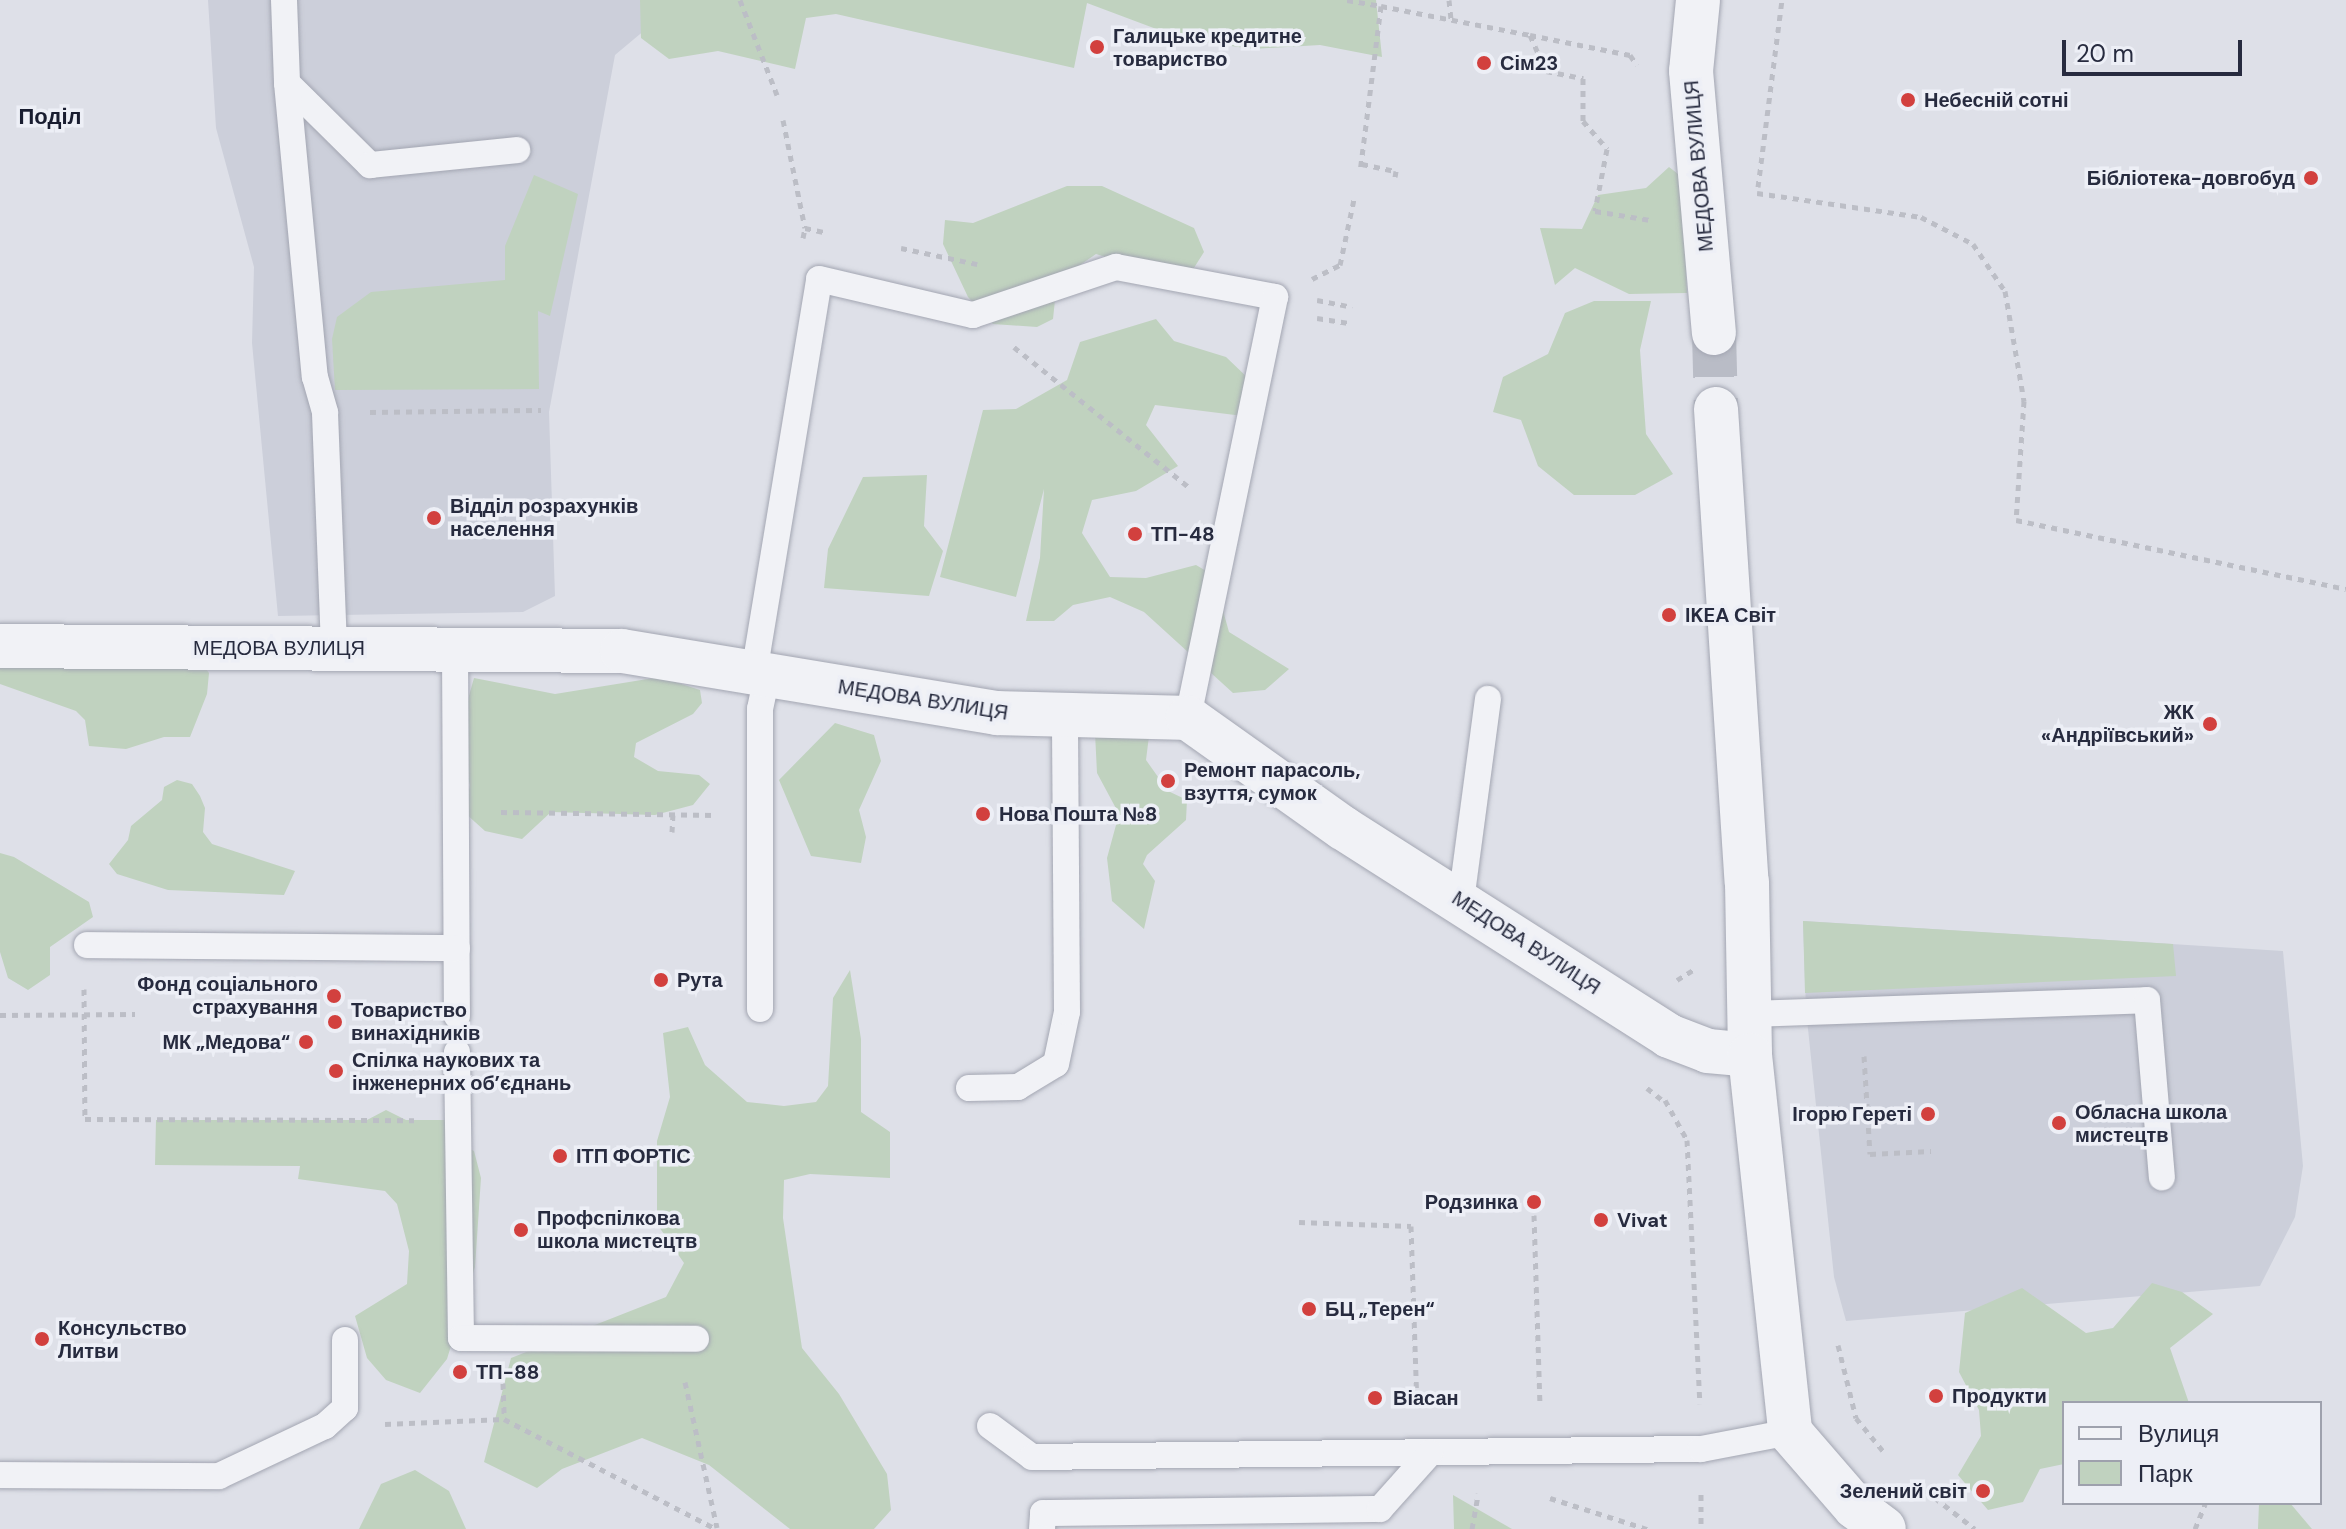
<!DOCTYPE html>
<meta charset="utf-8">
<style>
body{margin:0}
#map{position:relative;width:2346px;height:1529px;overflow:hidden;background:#dee0e8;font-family:"DM Sans",sans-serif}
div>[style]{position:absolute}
.built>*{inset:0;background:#cccfda}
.green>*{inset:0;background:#c0d2bf}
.minor-tunnel>*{height:44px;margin-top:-22px;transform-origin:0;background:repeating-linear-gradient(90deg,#b9bcc6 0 44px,transparent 0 66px)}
.path>*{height:5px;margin-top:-2.5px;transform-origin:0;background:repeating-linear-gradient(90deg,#bcbec6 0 6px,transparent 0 12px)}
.roads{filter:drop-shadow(0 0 2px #a3a6b2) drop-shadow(0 0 2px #a3a6b2)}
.service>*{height:26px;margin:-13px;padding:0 13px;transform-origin:13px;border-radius:13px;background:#f1f2f6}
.minor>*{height:44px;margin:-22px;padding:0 22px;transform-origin:22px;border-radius:22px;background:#f1f2f6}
.dots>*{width:22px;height:22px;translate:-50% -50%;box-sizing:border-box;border:4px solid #edeff6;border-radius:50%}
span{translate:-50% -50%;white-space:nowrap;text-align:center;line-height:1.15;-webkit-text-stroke:7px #edeff6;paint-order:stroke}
.poi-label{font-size:20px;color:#272b3f;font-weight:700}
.left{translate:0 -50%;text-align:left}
.right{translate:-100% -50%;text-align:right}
.street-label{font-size:20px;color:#272b3f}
.neighbourhood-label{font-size:22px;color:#191d30;font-weight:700}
.legend{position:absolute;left:2062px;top:1401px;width:260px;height:104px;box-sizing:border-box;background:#edeff6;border:2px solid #9ea1ad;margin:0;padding:10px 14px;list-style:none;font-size:24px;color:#272b3f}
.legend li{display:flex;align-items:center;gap:16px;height:40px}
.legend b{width:40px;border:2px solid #9ea1ad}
.scale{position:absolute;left:2062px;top:40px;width:180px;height:36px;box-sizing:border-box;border:4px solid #272b3f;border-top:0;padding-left:10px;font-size:24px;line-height:28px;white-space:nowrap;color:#272b3f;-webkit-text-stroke:6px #edeff6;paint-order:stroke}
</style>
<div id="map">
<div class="built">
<i style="clip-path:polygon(208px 0,656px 0,658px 19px,615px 55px,549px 412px,555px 596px,523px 612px,278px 616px,252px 343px,254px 267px,216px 128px)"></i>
<i style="clip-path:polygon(1803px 921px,2283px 951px,2303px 1166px,2295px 1217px,2260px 1286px,1846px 1321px,1834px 1277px,1806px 1010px)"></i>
</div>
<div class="green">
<i style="clip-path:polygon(640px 0,1376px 0,1382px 57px,1320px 45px,1252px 49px,1183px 39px,1087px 3px,1074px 68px,836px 14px,806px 18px,795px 69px,718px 51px,669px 59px,641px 38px)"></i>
<i style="clip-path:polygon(1669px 167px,1682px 177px,1687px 293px,1629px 294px,1575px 268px,1555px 285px,1540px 228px,1582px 229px,1598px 195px,1646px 188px)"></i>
<i style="clip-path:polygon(534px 175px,578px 194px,550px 316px,538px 311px,539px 389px,335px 390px,332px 339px,337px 317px,371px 292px,505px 280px,505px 246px)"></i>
<i style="clip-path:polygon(1067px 186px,1102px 186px,1194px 228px,1204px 252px,1192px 271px,1135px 266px,1096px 254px,1057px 281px,1053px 319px,1037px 327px,993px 324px,968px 297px,943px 244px,945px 220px,973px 223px)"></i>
<i style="clip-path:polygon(1594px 301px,1651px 301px,1640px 350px,1646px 434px,1673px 474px,1635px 495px,1574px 495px,1538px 466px,1521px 420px,1493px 412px,1503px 377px,1548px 354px,1565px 313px)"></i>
<i style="clip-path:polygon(1156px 319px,1174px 341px,1226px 357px,1249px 379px,1243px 416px,1155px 405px,1146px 425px,1178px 466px,1136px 491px,1092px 500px,1082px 533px,1110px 577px,1146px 578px,1196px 565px,1213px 575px,1229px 632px,1289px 669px,1265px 690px,1233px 693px,1144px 612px,1110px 597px,1073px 605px,1054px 621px,1026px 621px,1040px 558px,1044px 489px,1016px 597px,940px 577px,983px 410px,1016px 409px,1067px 380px,1080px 342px)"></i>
<i style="clip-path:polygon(927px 475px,924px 526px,943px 551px,929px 596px,824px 588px,828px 549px,863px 477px)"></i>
<i style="clip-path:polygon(0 648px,201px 662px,209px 673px,207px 694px,190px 737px,164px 737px,126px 749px,89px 746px,85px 720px,76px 711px,0 684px)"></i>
<i style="clip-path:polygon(660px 677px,700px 690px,702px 703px,693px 714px,636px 743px,634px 757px,658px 771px,699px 775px,710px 784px,693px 805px,655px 815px,551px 812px,522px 839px,485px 831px,465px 813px,470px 785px,457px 738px,474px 678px,555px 694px)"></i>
<i style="clip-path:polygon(835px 723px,874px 735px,881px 761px,859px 810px,866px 837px,861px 863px,811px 856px,779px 780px)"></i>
<i style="clip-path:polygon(1150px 728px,1146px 760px,1168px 791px,1187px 800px,1186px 820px,1147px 855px,1143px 864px,1155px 881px,1144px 929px,1112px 901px,1107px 858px,1119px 814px,1097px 773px,1095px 733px)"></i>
<i style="clip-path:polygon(177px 780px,192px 784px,200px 796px,205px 808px,203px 832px,212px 844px,295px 871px,284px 895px,168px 890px,117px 874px,109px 864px,128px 840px,131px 826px,162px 800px,164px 787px)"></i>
<i style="clip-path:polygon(0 853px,14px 857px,89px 902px,93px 917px,50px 947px,50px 975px,28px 990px,8px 978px,0 952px)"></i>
<i style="clip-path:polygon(1803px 921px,2173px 944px,2176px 976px,1805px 993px)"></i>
<i style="clip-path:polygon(850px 970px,861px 1039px,861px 1112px,890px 1132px,890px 1178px,810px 1174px,784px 1180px,783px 1218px,802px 1348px,839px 1394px,887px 1474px,891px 1510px,874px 1529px,790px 1529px,709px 1465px,642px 1438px,562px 1469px,537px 1488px,484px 1462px,511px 1358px,666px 1297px,684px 1263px,657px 1224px,657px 1141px,670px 1097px,663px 1033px,688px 1027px,705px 1065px,747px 1102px,784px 1106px,816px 1102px,828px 1086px,833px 998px)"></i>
<i style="clip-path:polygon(386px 1110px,406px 1120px,459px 1120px,459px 1144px,474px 1151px,481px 1178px,475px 1267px,447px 1359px,420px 1393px,386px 1380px,367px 1358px,355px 1316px,407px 1284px,409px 1251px,397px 1204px,385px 1191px,298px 1179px,300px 1166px,155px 1165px,156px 1120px,367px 1120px)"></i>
<i style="clip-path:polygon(2152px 1283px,2182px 1292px,2213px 1314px,2170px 1348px,2189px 1403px,2064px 1403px,2064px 1464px,2040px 1469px,2023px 1502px,1988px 1510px,1958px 1475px,1981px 1436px,1979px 1410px,1959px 1372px,1965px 1313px,2022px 1288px,2086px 1333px,2113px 1328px)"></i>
<i style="clip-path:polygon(415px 1470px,449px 1491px,466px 1529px,359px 1529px,381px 1484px)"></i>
<i style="clip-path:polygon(1453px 1495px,1512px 1529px,1454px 1529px)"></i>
<i style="clip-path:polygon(2259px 1503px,2290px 1503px,2312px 1529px,2258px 1529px)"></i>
</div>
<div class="minor-tunnel">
<i style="left:1714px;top:333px;width:76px;rotate:88.5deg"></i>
</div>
<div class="path">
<i style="left:740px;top:0;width:102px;rotate:68.7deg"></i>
<i style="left:1347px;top:0;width:35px;rotate:10deg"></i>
<i style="left:1381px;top:6px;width:167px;rotate:97.2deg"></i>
<i style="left:1449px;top:0;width:19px;rotate:84deg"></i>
<i style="left:1381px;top:6px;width:152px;rotate:11deg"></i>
<i style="left:1530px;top:35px;width:39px;rotate:66deg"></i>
<i style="left:1546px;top:71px;width:38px;rotate:11deg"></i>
<i style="left:1583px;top:78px;width:43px;rotate:90deg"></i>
<i style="left:1583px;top:121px;width:37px;rotate:49deg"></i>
<i style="left:1607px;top:149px;width:63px;rotate:101deg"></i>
<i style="left:1595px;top:211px;width:56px;rotate:9.3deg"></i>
<i style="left:1530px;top:35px;width:102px;rotate:11.3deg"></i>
<i style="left:1630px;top:55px;width:12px;rotate:55deg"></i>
<i style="left:783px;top:120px;width:110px;rotate:78.5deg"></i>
<i style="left:1362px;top:164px;width:35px;rotate:12deg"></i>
<i style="left:1396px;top:171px;width:6px;rotate:99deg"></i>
<i style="left:1758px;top:187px;width:189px;rotate:-82.7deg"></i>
<i style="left:1757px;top:193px;width:166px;rotate:8.3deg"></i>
<i style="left:1921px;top:217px;width:59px;rotate:27.4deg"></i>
<i style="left:1973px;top:244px;width:57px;rotate:55.8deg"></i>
<i style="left:2005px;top:291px;width:112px;rotate:80.2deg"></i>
<i style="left:2024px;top:401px;width:119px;rotate:93.8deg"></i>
<i style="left:2016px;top:520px;width:337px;rotate:11.8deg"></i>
<i style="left:803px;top:238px;width:10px;rotate:-79deg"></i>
<i style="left:805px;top:228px;width:19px;rotate:12deg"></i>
<i style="left:901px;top:248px;width:78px;rotate:11.9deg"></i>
<i style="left:1312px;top:279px;width:31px;rotate:-27deg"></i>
<i style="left:1340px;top:265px;width:67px;rotate:-78deg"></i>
<i style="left:1317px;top:300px;width:36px;rotate:11deg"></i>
<i style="left:1317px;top:318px;width:32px;rotate:9deg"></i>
<i style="left:1014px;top:347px;width:227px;rotate:38.7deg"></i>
<i style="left:370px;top:412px;width:171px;rotate:-0.7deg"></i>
<i style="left:501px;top:812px;width:214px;rotate:0.8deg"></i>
<i style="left:672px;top:832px;width:17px;rotate:-87deg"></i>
<i style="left:1677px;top:980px;width:22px;rotate:-32deg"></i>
<i style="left:685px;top:981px;width:30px"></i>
<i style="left:84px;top:989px;width:130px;rotate:89.6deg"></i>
<i style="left:85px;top:1119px;width:329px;rotate:0.2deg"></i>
<i style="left:0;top:1015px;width:135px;rotate:-0.4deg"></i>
<i style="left:1864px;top:1056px;width:98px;rotate:86.5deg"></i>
<i style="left:1870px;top:1154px;width:61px;rotate:-2.8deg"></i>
<i style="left:1647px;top:1088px;width:23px;rotate:38deg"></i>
<i style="left:1665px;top:1100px;width:46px;rotate:61.2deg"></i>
<i style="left:1687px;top:1140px;width:264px;rotate:87.2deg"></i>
<i style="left:1534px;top:1215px;width:189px;rotate:88.2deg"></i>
<i style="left:1299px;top:1222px;width:112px;rotate:2deg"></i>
<i style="left:1411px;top:1226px;width:178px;rotate:88.1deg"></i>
<i style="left:1838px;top:1345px;width:75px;rotate:76.1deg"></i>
<i style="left:1856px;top:1418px;width:43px;rotate:50.7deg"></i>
<i style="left:685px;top:1382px;width:149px;rotate:77.6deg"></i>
<i style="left:503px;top:1383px;width:36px;rotate:88deg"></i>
<i style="left:504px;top:1419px;width:239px;rotate:27.4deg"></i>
<i style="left:385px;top:1424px;width:119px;rotate:-2.4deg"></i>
<i style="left:1925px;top:1490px;width:63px;rotate:38deg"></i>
<i style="left:1701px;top:1494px;width:35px;rotate:90deg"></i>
<i style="left:1550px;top:1498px;width:102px;rotate:17.7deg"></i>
<i style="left:1472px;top:1529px;width:36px;rotate:-80deg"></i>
<i style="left:2195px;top:1529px;width:27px;rotate:-68deg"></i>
</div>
<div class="roads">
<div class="service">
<i style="left:284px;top:0;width:83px;rotate:87.9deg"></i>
<i style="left:287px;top:83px;width:117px;rotate:44.7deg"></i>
<i style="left:370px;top:165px;width:148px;rotate:-5.8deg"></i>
<i style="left:287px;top:83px;width:295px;rotate:84.6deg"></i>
<i style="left:315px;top:377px;width:37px;rotate:74deg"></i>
<i style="left:325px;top:413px;width:235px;rotate:87.8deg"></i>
<i style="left:455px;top:649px;width:367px;rotate:89.7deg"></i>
<i style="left:754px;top:673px;width:399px;rotate:-80.6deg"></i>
<i style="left:819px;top:279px;width:158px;rotate:13.2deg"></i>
<i style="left:973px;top:315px;width:151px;rotate:-18.6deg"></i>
<i style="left:1116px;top:267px;width:162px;rotate:10.7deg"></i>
<i style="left:1275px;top:297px;width:430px;rotate:101.7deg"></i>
<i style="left:1461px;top:901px;width:204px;rotate:-82.4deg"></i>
<i style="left:87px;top:945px;width:370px;rotate:0.5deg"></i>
<i style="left:760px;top:1009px;width:300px;rotate:-90deg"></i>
<i style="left:760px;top:709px;width:35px;rotate:-78deg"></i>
<i style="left:1749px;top:1014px;width:398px;rotate:-2deg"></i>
<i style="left:2147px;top:1000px;width:178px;rotate:85.2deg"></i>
<i style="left:457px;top:1052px;width:286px;rotate:89.2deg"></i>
<i style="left:461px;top:1338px;width:235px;rotate:0.2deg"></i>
<i style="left:969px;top:1088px;width:49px;rotate:-1.2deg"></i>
<i style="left:1018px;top:1087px;width:44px;rotate:-31.2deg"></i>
<i style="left:1056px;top:1064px;width:53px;rotate:-78.1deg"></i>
<i style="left:1067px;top:1012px;width:297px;rotate:-90.4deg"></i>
<i style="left:990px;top:1426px;width:52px;rotate:36.4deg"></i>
<i style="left:1032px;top:1457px;width:669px;rotate:-0.69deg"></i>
<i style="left:1701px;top:1449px;width:91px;rotate:-10.8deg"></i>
<i style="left:0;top:1475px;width:219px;rotate:0.3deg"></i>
<i style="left:219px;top:1476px;width:117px;rotate:-25.3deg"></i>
<i style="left:325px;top:1426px;width:27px;rotate:-42deg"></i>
<i style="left:345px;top:1408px;width:68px;rotate:-90deg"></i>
<i style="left:1042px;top:1529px;width:16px;rotate:-86deg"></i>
<i style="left:1043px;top:1513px;width:337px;rotate:-0.7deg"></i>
<i style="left:1380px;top:1509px;width:75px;rotate:-48.2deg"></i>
</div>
<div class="minor">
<i style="left:1698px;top:0;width:71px;rotate:95.6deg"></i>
<i style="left:1691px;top:71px;width:263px;rotate:85deg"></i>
<i style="left:1716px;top:409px;width:474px;rotate:86.3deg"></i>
<i style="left:1747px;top:882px;width:173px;rotate:89deg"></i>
<i style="left:0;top:646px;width:622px;rotate:0.46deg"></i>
<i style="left:622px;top:651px;width:380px;rotate:9.4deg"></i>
<i style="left:997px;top:713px;width:191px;rotate:1.5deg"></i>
<i style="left:1188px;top:718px;width:190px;rotate:35.4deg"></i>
<i style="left:1343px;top:828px;width:387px;rotate:32.5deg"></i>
<i style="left:1669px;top:1036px;width:42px;rotate:21deg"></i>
<i style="left:1708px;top:1051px;width:42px;rotate:5.4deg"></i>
<i style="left:1750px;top:1055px;width:379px;rotate:83.9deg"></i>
<i style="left:1790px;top:1432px;width:99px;rotate:49.1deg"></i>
<i style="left:1855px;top:1507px;width:36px;rotate:37deg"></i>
</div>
</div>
<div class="dots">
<i style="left:1097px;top:47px;background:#d2403e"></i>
<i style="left:1484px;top:63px;background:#d2403e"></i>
<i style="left:1908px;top:100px;background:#d2403e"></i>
<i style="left:2311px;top:178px;background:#d2403e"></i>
<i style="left:434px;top:518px;background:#d2403e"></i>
<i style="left:1135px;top:534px;background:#d2403e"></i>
<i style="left:1669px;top:615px;background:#d2403e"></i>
<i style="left:2210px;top:724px;background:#d2403e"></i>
<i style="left:1168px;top:781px;background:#d2403e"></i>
<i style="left:983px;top:814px;background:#d2403e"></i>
<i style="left:661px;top:980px;background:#d2403e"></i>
<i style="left:334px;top:996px;background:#d2403e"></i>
<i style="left:335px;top:1022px;background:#d2403e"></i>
<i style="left:306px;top:1042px;background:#d2403e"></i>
<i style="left:336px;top:1071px;background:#d2403e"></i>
<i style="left:1928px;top:1114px;background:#d2403e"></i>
<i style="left:2059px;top:1123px;background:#d2403e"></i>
<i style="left:560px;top:1156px;background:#d2403e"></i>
<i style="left:1534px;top:1202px;background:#d2403e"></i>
<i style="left:1601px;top:1220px;background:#d2403e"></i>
<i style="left:521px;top:1230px;background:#d2403e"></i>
<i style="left:1309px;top:1309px;background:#d2403e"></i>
<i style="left:42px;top:1339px;background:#d2403e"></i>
<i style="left:460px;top:1372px;background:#d2403e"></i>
<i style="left:1936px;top:1396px;background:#d2403e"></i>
<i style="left:1375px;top:1398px;background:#d2403e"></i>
<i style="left:1983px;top:1491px;background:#d2403e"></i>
</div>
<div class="poi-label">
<span class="left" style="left:1113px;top:48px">Галицьке кредитне<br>товариство</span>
<span class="left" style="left:1500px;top:63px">Сім23</span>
<span class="left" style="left:1924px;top:100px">Небесній сотні</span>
<span class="right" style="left:2295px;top:178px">Бібліотека-довгобуд</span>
<span class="left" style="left:450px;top:518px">Відділ розрахунків<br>населення</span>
<span class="left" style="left:1151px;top:534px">ТП-48</span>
<span class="left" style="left:1685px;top:615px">IKEA Світ</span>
<span class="right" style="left:2194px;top:724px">ЖК<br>«Андріївський»</span>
<span class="left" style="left:1184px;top:782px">Ремонт парасоль,<br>взуття, сумок</span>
<span class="left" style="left:999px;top:814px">Нова Пошта №8</span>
<span class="left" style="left:677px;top:980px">Рута</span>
<span class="right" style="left:318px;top:996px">Фонд соціального<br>страхування</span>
<span class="left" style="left:351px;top:1022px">Товариство<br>винахідників</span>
<span class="right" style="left:290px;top:1042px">МК „Медова“</span>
<span class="left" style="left:352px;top:1072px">Спілка наукових та<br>інженерних об’єднань</span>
<span class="left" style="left:2075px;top:1124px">Обласна школа<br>мистецтв</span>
<span class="right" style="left:1912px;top:1114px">Ігорю Гереті</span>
<span class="left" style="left:576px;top:1156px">ІТП ФОРТІС</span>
<span class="right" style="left:1518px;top:1202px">Родзинка</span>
<span class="left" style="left:537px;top:1230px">Профспілкова<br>школа мистецтв</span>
<span class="left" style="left:1617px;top:1220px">Vivat</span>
<span class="left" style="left:1325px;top:1309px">БЦ „Терен“</span>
<span class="left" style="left:58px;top:1340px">Консульство<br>Литви</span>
<span class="left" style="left:476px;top:1372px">ТП-88</span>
<span class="left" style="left:1952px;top:1396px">Продукти</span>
<span class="left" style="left:1393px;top:1398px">Віасан</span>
<span class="right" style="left:1967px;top:1491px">Зелений світ</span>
</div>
<div class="street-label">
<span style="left:1699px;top:166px;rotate:-95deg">МЕДОВА ВУЛИЦЯ</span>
<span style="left:279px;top:648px">МЕДОВА ВУЛИЦЯ</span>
<span style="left:923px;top:700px;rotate:9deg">МЕДОВА ВУЛИЦЯ</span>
<span style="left:1526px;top:943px;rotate:33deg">МЕДОВА ВУЛИЦЯ</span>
</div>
<div class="neighbourhood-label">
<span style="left:50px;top:117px">Поділ</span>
</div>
<ul class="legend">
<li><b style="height:10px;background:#f1f2f6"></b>Вулиця</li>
<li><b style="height:22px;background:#c0d2bf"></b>Парк</li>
</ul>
<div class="scale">20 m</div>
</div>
